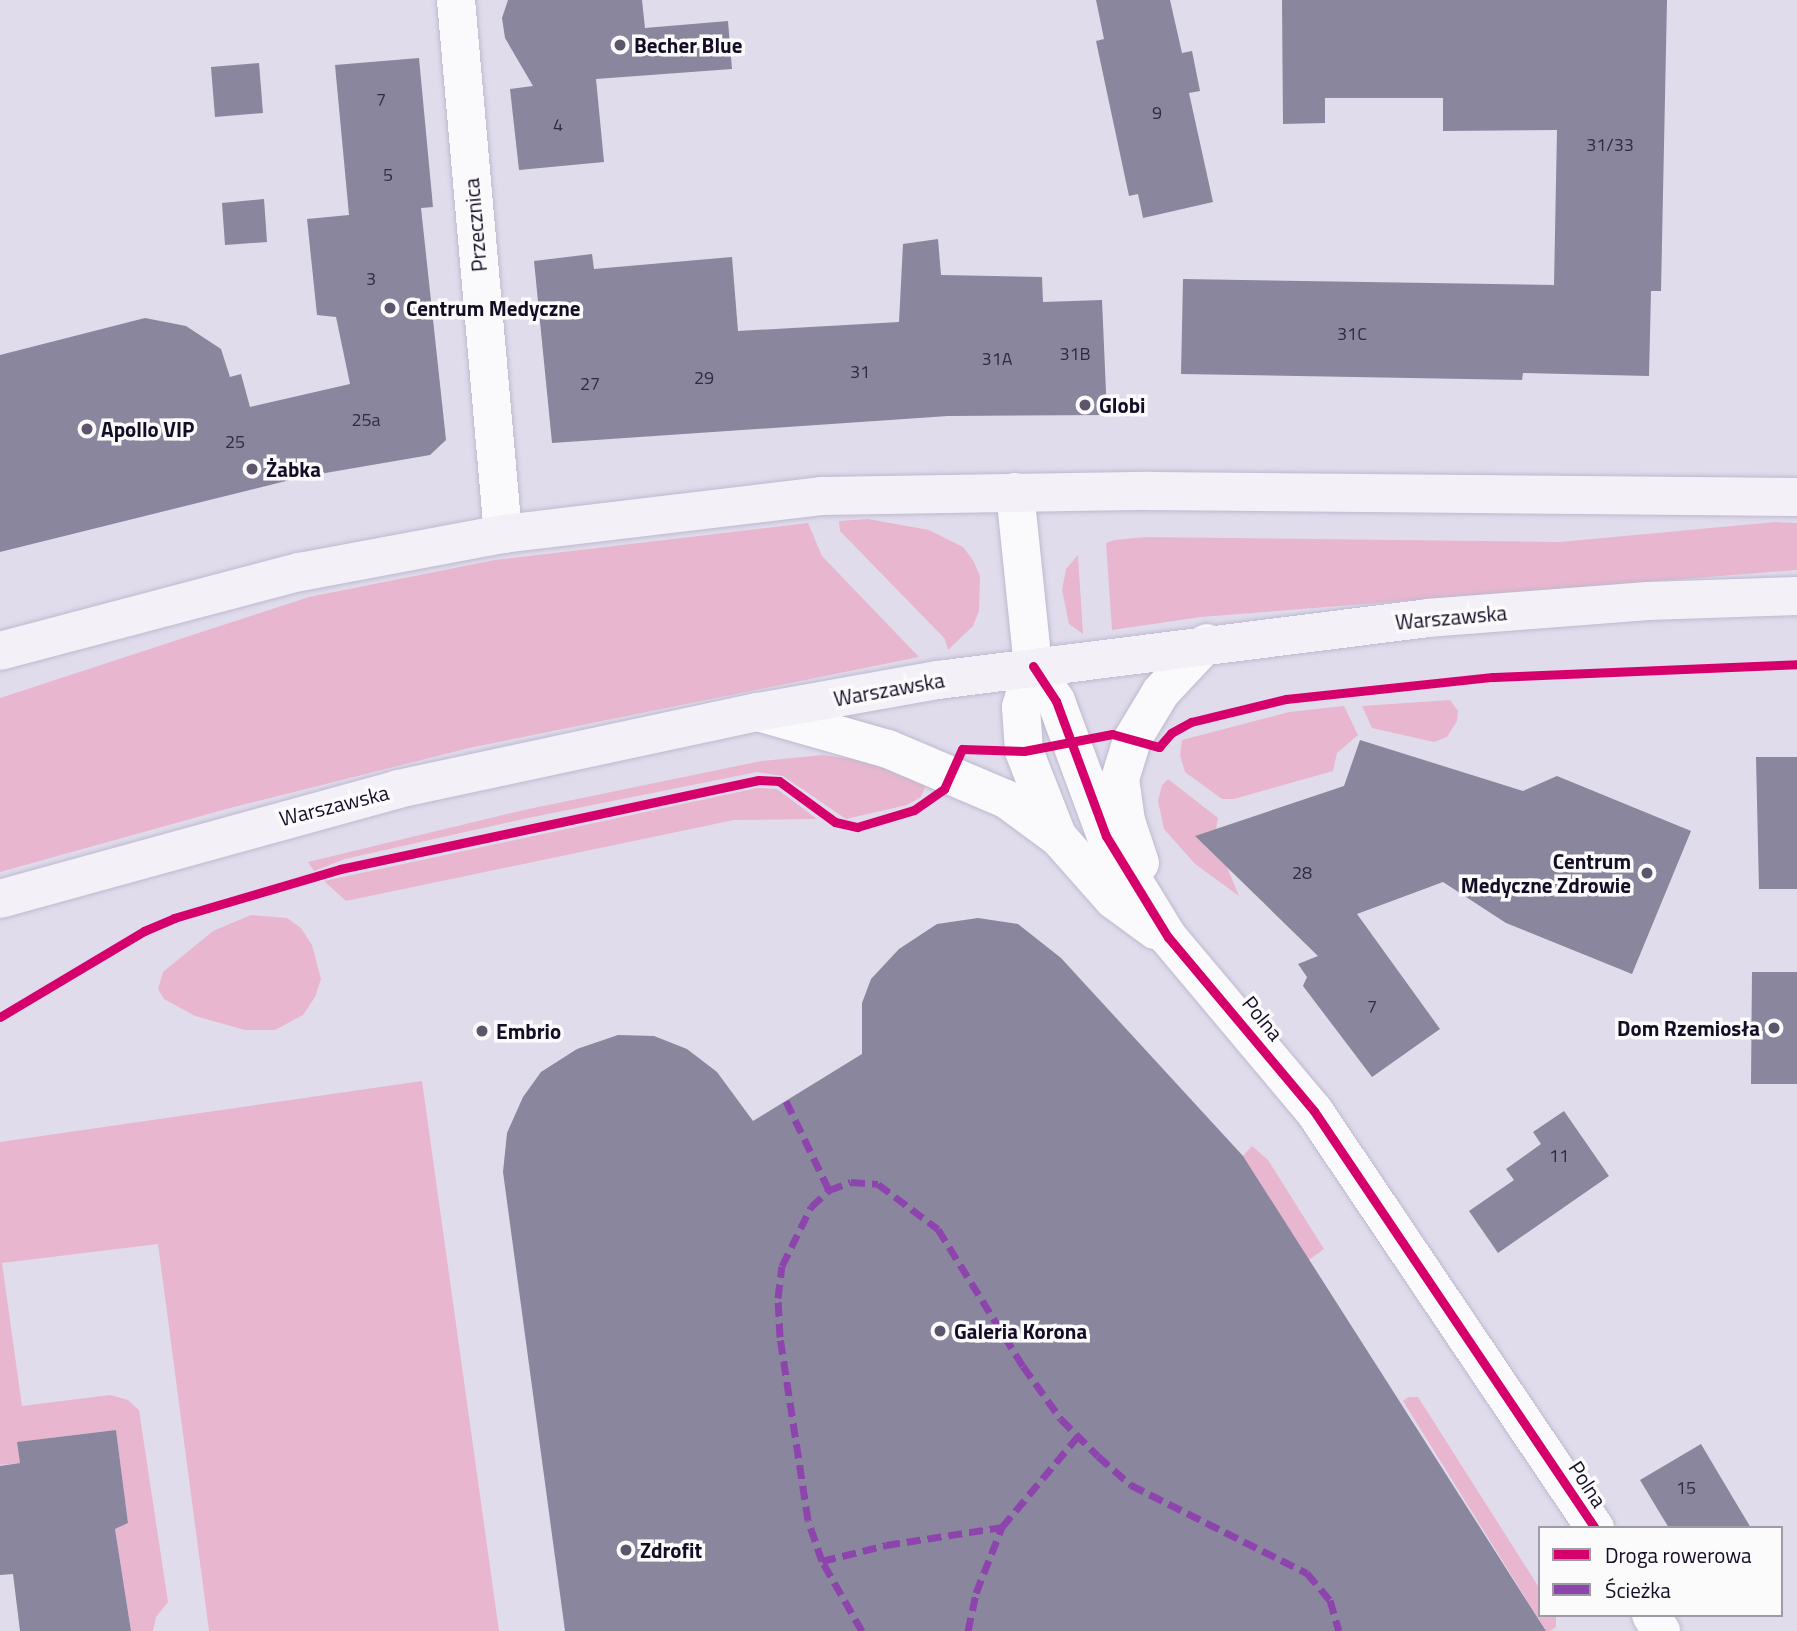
<!DOCTYPE html>
<meta charset="utf-8">
<style>
body{margin:0}
#map{position:relative;width:1797px;height:1631px;overflow:hidden;background:#e0dcec;font-family:"Titillium Web",sans-serif}
div>[style]{position:absolute}
.green>*{inset:0;background:#e8b7cf}
.building>*{inset:0;background:#89869e}
.roads{filter:drop-shadow(0 0 2px #beb9ce) drop-shadow(0 0 2px #beb9ce)}
.minor>*{height:38px;margin:-19px;padding:0 19px;transform-origin:19px;border-radius:19px;background:#fafafc}
.major>*{height:38px;margin:-19px;padding:0 19px;transform-origin:19px;border-radius:19px;background:#f3f1f7}
.quiet>*{height:7px;margin-top:-3.5px;transform-origin:0;background:repeating-linear-gradient(90deg,#8e44ad 0 14px,transparent 0 21px)}
.cycleway>*{height:9px;margin:-4.5px;padding:0 4.5px;transform-origin:4.5px;border-radius:4.5px;background:#d6006c}
.dots>*{width:19px;height:19px;translate:-50% -50%;box-sizing:border-box;border:4px solid #fbfbfb;border-radius:50%}
span{translate:-50% -50%;white-space:nowrap;text-align:center;line-height:1.15;-webkit-text-stroke:7px #fbfbfb;paint-order:stroke}
.number-label{font-size:18px;color:#322a44}
.number-label span{-webkit-text-stroke-width:0}
.poi-label{font-size:21px;color:#150c26;font-weight:700}
.left{translate:0 -50%;text-align:left}
.right{translate:-100% -50%;text-align:right}
.street-label{font-size:21px;color:#150c26}
.legend{position:absolute;left:1538px;top:1526px;width:245px;height:91px;box-sizing:border-box;background:#fbfbfb;border:2px solid #9f9ba6;margin:0;padding:9px 12px;list-style:none;font-size:21px;color:#150c26}
.legend li{display:flex;align-items:center;gap:14px;height:35px}
.legend b{width:35px;border:2px solid #9f9ba6}
</style>
<div id="map">
<div class="green">
<i style="clip-path:polygon(868px 519px,929px 530px,963px 547px,973px 560px,980px 576px,979px 611px,973px 626px,948px 650px,945px 639px,840px 531px,839px 521px)"></i>
<i style="clip-path:polygon(1775px 522px,1797px 523px,1797px 570px,1201px 617px,1112px 630px,1106px 543px,1114px 540px,1145px 537px,1560px 542px)"></i>
<i style="clip-path:polygon(808px 523px,822px 556px,919px 657px,469px 748px,230px 808px,0 872px,0 698px,309px 597px,495px 560px)"></i>
<i style="clip-path:polygon(1078px 555px,1083px 634px,1069px 624px,1062px 590px,1066px 569px)"></i>
<i style="clip-path:polygon(1450px 700px,1458px 711px,1457px 721px,1447px 737px,1434px 742px,1372px 728px,1362px 706px)"></i>
<i style="clip-path:polygon(1344px 706px,1358px 735px,1337px 753px,1333px 771px,1234px 799px,1222px 799px,1185px 772px,1180px 755px,1182px 740px,1289px 712px)"></i>
<i style="clip-path:polygon(823px 755px,874px 762px,927px 782px,921px 797px,907px 805px,846px 819px,783px 776px,757px 772px,528px 818px,345px 859px,314px 871px,308px 862px,524px 810px,761px 761px)"></i>
<i style="clip-path:polygon(1168px 779px,1218px 818px,1216px 829px,1195px 836px,1227px 867px,1239px 896px,1195px 864px,1164px 829px,1158px 801px,1162px 785px)"></i>
<i style="clip-path:polygon(757px 788px,777px 789px,817px 819px,734px 820px,346px 901px,324px 881px)"></i>
<i style="clip-path:polygon(251px 915px,287px 918px,301px 928px,312px 945px,321px 979px,315px 997px,303px 1015px,275px 1030px,245px 1030px,195px 1016px,164px 999px,158px 989px,163px 972px,213px 931px)"></i>
<i style="clip-path:polygon(422px 1081px,499px 1631px,209px 1631px,158px 1244px,2px 1263px,22px 1406px,110px 1395px,128px 1400px,139px 1410px,168px 1602px,156px 1617px,153px 1631px,131px 1631px,115px 1529px,128px 1523px,116px 1430px,18px 1442px,20px 1463px,0 1465px,0 1142px)"></i>
<i style="clip-path:polygon(1252px 1146px,1268px 1160px,1324px 1249px,1309px 1260px,1243px 1156px)"></i>
<i style="clip-path:polygon(1409px 1397px,1418px 1397px,1540px 1589px,1540px 1615px,1556px 1615px,1556px 1627px,1550px 1631px,1546px 1631px,1403px 1401px)"></i>
</div>
<div class="building">
<i style="clip-path:polygon(508px 0,642px 0,645px 28px,728px 21px,732px 69px,596px 79px,604px 162px,519px 170px,510px 89px,533px 86px,505px 38px,502px 18px)"></i>
<i style="clip-path:polygon(1096px 0,1170px 0,1182px 53px,1192px 51px,1200px 91px,1189px 93px,1213px 202px,1143px 218px,1138px 194px,1129px 196px,1096px 41px,1104px 39px)"></i>
<i style="clip-path:polygon(1282px 0,1667px 0,1661px 291px,1651px 291px,1649px 376px,1523px 373px,1522px 380px,1181px 374px,1183px 279px,1554px 285px,1557px 130px,1443px 131px,1443px 98px,1325px 98px,1325px 123px,1283px 124px)"></i>
<i style="clip-path:polygon(419px 58px,433px 207px,421px 208px,446px 440px,430px 455px,302px 477px,0 552px,0 355px,145px 318px,186px 326px,221px 349px,230px 377px,241px 374px,250px 407px,350px 384px,336px 317px,317px 315px,307px 219px,349px 215px,335px 65px)"></i>
<i style="clip-path:polygon(259px 63px,263px 113px,215px 117px,211px 67px)"></i>
<i style="clip-path:polygon(264px 199px,267px 242px,225px 245px,222px 203px)"></i>
<i style="clip-path:polygon(938px 239px,941px 275px,1042px 277px,1043px 302px,1102px 300px,1107px 415px,948px 416px,552px 443px,534px 261px,592px 254px,594px 269px,732px 257px,738px 331px,899px 322px,903px 244px)"></i>
<i style="clip-path:polygon(1360px 740px,1523px 791px,1557px 776px,1691px 831px,1632px 974px,1506px 923px,1443px 882px,1357px 914px,1440px 1029px,1372px 1077px,1303px 986px,1307px 977px,1298px 964px,1318px 956px,1195px 836px,1344px 786px)"></i>
<i style="clip-path:polygon(1756px 757px,1797px 757px,1797px 889px,1759px 889px)"></i>
<i style="clip-path:polygon(978px 918px,1018px 924px,1061px 958px,1243px 1156px,1546px 1631px,565px 1631px,503px 1172px,507px 1133px,523px 1097px,541px 1072px,577px 1049px,618px 1035px,654px 1036px,687px 1049px,717px 1072px,753px 1121px,862px 1054px,862px 1003px,871px 979px,899px 949px,937px 924px)"></i>
<i style="clip-path:polygon(1752px 972px,1797px 972px,1797px 1084px,1751px 1084px)"></i>
<i style="clip-path:polygon(1564px 1111px,1609px 1176px,1498px 1253px,1469px 1211px,1514px 1180px,1506px 1169px,1541px 1144px,1533px 1132px)"></i>
<i style="clip-path:polygon(116px 1430px,128px 1523px,115px 1529px,131px 1631px,20px 1631px,13px 1574px,0 1575px,0 1466px,20px 1463px,17px 1442px)"></i>
<i style="clip-path:polygon(1701px 1444px,1733px 1498px,1751px 1528px,1669px 1528px,1658px 1510px,1640px 1480px)"></i>
</div>
<div class="roads">
<div class="minor">
<i style="left:456px;top:0;width:536px;rotate:84.97deg"></i>
<i style="left:1015px;top:492px;width:175px;rotate:84.1deg"></i>
<i style="left:1033px;top:666px;width:43px;rotate:106.3deg"></i>
<i style="left:1021px;top:707px;width:44px;rotate:86.1deg"></i>
<i style="left:1024px;top:751px;width:90px;rotate:68.6deg"></i>
<i style="left:1033px;top:666px;width:42px;rotate:56.7deg"></i>
<i style="left:1056px;top:701px;width:144px;rotate:69.7deg"></i>
<i style="left:1106px;top:836px;width:119px;rotate:58.5deg"></i>
<i style="left:1168px;top:937px;width:227px;rotate:50deg"></i>
<i style="left:1314px;top:1111px;width:503px;rotate:56.03deg"></i>
<i style="left:758px;top:712px;width:135px;rotate:15.9deg"></i>
<i style="left:888px;top:749px;width:128px;rotate:23deg"></i>
<i style="left:1006px;top:799px;width:64px;rotate:36.2deg"></i>
<i style="left:1058px;top:837px;width:84px;rotate:48.4deg"></i>
<i style="left:1114px;top:900px;width:51px;rotate:36.2deg"></i>
<i style="left:1140px;top:863px;width:44px;rotate:-108.4deg"></i>
<i style="left:1126px;top:821px;width:42px;rotate:-98.1deg"></i>
<i style="left:1120px;top:779px;width:41px;rotate:-72.9deg"></i>
<i style="left:1132px;top:740px;width:56px;rotate:-58.9deg"></i>
<i style="left:1161px;top:692px;width:67px;rotate:-46.8deg"></i>
<i style="left:1651px;top:1615px;width:19px;rotate:58deg"></i>
</div>
<div class="major">
<i style="left:0;top:651px;width:310px;rotate:-14.8deg"></i>
<i style="left:300px;top:572px;width:207px;rotate:-10.6deg"></i>
<i style="left:503px;top:534px;width:320px;rotate:-6.8deg"></i>
<i style="left:821px;top:496px;width:329px;rotate:-0.9deg"></i>
<i style="left:1150px;top:491px;width:647px;rotate:0.53deg"></i>
<i style="left:0;top:899px;width:413px;rotate:-15.4deg"></i>
<i style="left:398px;top:789px;width:368px;rotate:-12.1deg"></i>
<i style="left:758px;top:712px;width:183px;rotate:-10.1deg"></i>
<i style="left:938px;top:680px;width:493px;rotate:-7.2deg"></i>
<i style="left:1427px;top:618px;width:222px;rotate:-4.4deg"></i>
<i style="left:1648px;top:601px;width:149px;rotate:-1.9deg"></i>
</div>
</div>
<div class="quiet">
<i style="left:786px;top:1101px;width:99px;rotate:64.2deg"></i>
<i style="left:822px;top:1561px;width:66px;rotate:-14deg"></i>
<i style="left:886px;top:1545px;width:117px;rotate:-8.8deg"></i>
<i style="left:862px;top:1631px;width:81px;rotate:-119.7deg"></i>
<i style="left:822px;top:1561px;width:43px;rotate:-108.9deg"></i>
<i style="left:808px;top:1520px;width:185px;rotate:-98.7deg"></i>
<i style="left:780px;top:1337px;width:39px;rotate:-93deg"></i>
<i style="left:778px;top:1298px;width:32px;rotate:-83deg"></i>
<i style="left:782px;top:1266px;width:66px;rotate:-63.8deg"></i>
<i style="left:811px;top:1207px;width:25px;rotate:-43deg"></i>
<i style="left:829px;top:1190px;width:23px;rotate:-20deg"></i>
<i style="left:851px;top:1182px;width:27px;rotate:4deg"></i>
<i style="left:878px;top:1184px;width:75px;rotate:36.9deg"></i>
<i style="left:938px;top:1229px;width:161px;rotate:58.2deg"></i>
<i style="left:1023px;top:1366px;width:65px;rotate:54.4deg"></i>
<i style="left:1061px;top:1419px;width:52px;rotate:45deg"></i>
<i style="left:1098px;top:1456px;width:44px;rotate:41.3deg"></i>
<i style="left:1131px;top:1485px;width:197px;rotate:26.6deg"></i>
<i style="left:1307px;top:1573px;width:35px;rotate:50deg"></i>
<i style="left:1330px;top:1600px;width:32px;rotate:74deg"></i>
<i style="left:968px;top:1631px;width:39px;rotate:-78deg"></i>
<i style="left:976px;top:1593px;width:71px;rotate:-68.5deg"></i>
<i style="left:1002px;top:1527px;width:119px;rotate:-50.1deg"></i>
</div>
<div class="cycleway">
<i style="left:1033px;top:666px;width:42px;rotate:56.7deg"></i>
<i style="left:1056px;top:701px;width:144px;rotate:69.7deg"></i>
<i style="left:1106px;top:836px;width:119px;rotate:58.5deg"></i>
<i style="left:1168px;top:937px;width:227px;rotate:50deg"></i>
<i style="left:1314px;top:1111px;width:503px;rotate:56.03deg"></i>
<i style="left:0;top:1017px;width:168px;rotate:-30.8deg"></i>
<i style="left:144px;top:931px;width:33px;rotate:-23deg"></i>
<i style="left:174px;top:918px;width:173px;rotate:-16.4deg"></i>
<i style="left:340px;top:869px;width:428px;rotate:-12deg"></i>
<i style="left:759px;top:780px;width:20px;rotate:3deg"></i>
<i style="left:779px;top:781px;width:69px;rotate:36.2deg"></i>
<i style="left:835px;top:822px;width:23px;rotate:13deg"></i>
<i style="left:857px;top:827px;width:59px;rotate:-16.6deg"></i>
<i style="left:914px;top:810px;width:37px;rotate:-35deg"></i>
<i style="left:944px;top:789px;width:44px;rotate:-65.8deg"></i>
<i style="left:962px;top:749px;width:62px;rotate:1.8deg"></i>
<i style="left:1024px;top:751px;width:90px;rotate:-10.9deg"></i>
<i style="left:1112px;top:734px;width:49px;rotate:15.5deg"></i>
<i style="left:1159px;top:747px;width:18px;rotate:-49deg"></i>
<i style="left:1171px;top:733px;width:23px;rotate:-29deg"></i>
<i style="left:1191px;top:722px;width:98px;rotate:-13.6deg"></i>
<i style="left:1286px;top:699px;width:208px;rotate:-6.1deg"></i>
<i style="left:1493px;top:677px;width:304px;rotate:-2.4deg"></i>
</div>
<div class="dots">
<i style="left:620px;top:45px;background:#5c556b"></i>
<i style="left:390px;top:308px;background:#5c556b"></i>
<i style="left:1085px;top:405px;background:#5c556b"></i>
<i style="left:87px;top:429px;background:#5c556b"></i>
<i style="left:252px;top:469px;background:#5c556b"></i>
<i style="left:1647px;top:873px;background:#5c556b"></i>
<i style="left:1774px;top:1028px;background:#5c556b"></i>
<i style="left:482px;top:1031px;background:#5c556b"></i>
<i style="left:940px;top:1331px;background:#5c556b"></i>
<i style="left:626px;top:1550px;background:#5c556b"></i>
</div>
<div class="number-label">
<span style="left:381px;top:100px">7</span>
<span style="left:1157px;top:113px">9</span>
<span style="left:558px;top:125px">4</span>
<span style="left:1610px;top:145px">31/33</span>
<span style="left:388px;top:175px">5</span>
<span style="left:371px;top:279px">3</span>
<span style="left:1352px;top:334px">31C</span>
<span style="left:1075px;top:354px">31B</span>
<span style="left:997px;top:359px">31A</span>
<span style="left:860px;top:372px">31</span>
<span style="left:704px;top:378px">29</span>
<span style="left:590px;top:384px">27</span>
<span style="left:366px;top:420px">25a</span>
<span style="left:235px;top:442px">25</span>
<span style="left:1302px;top:873px">28</span>
<span style="left:1372px;top:1007px">7</span>
<span style="left:1559px;top:1156px">11</span>
<span style="left:1686px;top:1488px">15</span>
</div>
<div class="poi-label">
<span class="left" style="left:634px;top:45px">Becher Blue</span>
<span class="left" style="left:406px;top:308px">Centrum Medyczne</span>
<span class="left" style="left:1099px;top:405px">Globi</span>
<span class="left" style="left:101px;top:429px">Apollo VIP</span>
<span class="left" style="left:266px;top:469px">Żabka</span>
<span class="right" style="left:1631px;top:873px">Centrum<br>Medyczne Zdrowie</span>
<span class="right" style="left:1760px;top:1028px">Dom Rzemiosła</span>
<span class="left" style="left:496px;top:1031px">Embrio</span>
<span class="left" style="left:954px;top:1331px">Galeria Korona</span>
<span class="left" style="left:640px;top:1550px">Zdrofit</span>
</div>
<div class="street-label">
<span style="left:475px;top:225px;rotate:-95deg">Przecznica</span>
<span style="left:1451px;top:617px;rotate:-5deg">Warszawska</span>
<span style="left:889px;top:689px;rotate:-10deg">Warszawska</span>
<span style="left:334px;top:805px;rotate:-14deg">Warszawska</span>
<span style="left:1263px;top:1018px;rotate:51deg">Polna</span>
<span style="left:1588px;top:1484px;rotate:57deg">Polna</span>
</div>
<ul class="legend">
<li><b style="height:9px;background:#d6006c"></b>Droga rowerowa</li>
<li><b style="height:9px;background:#8e44ad"></b>Ścieżka</li>
</ul>
</div>
